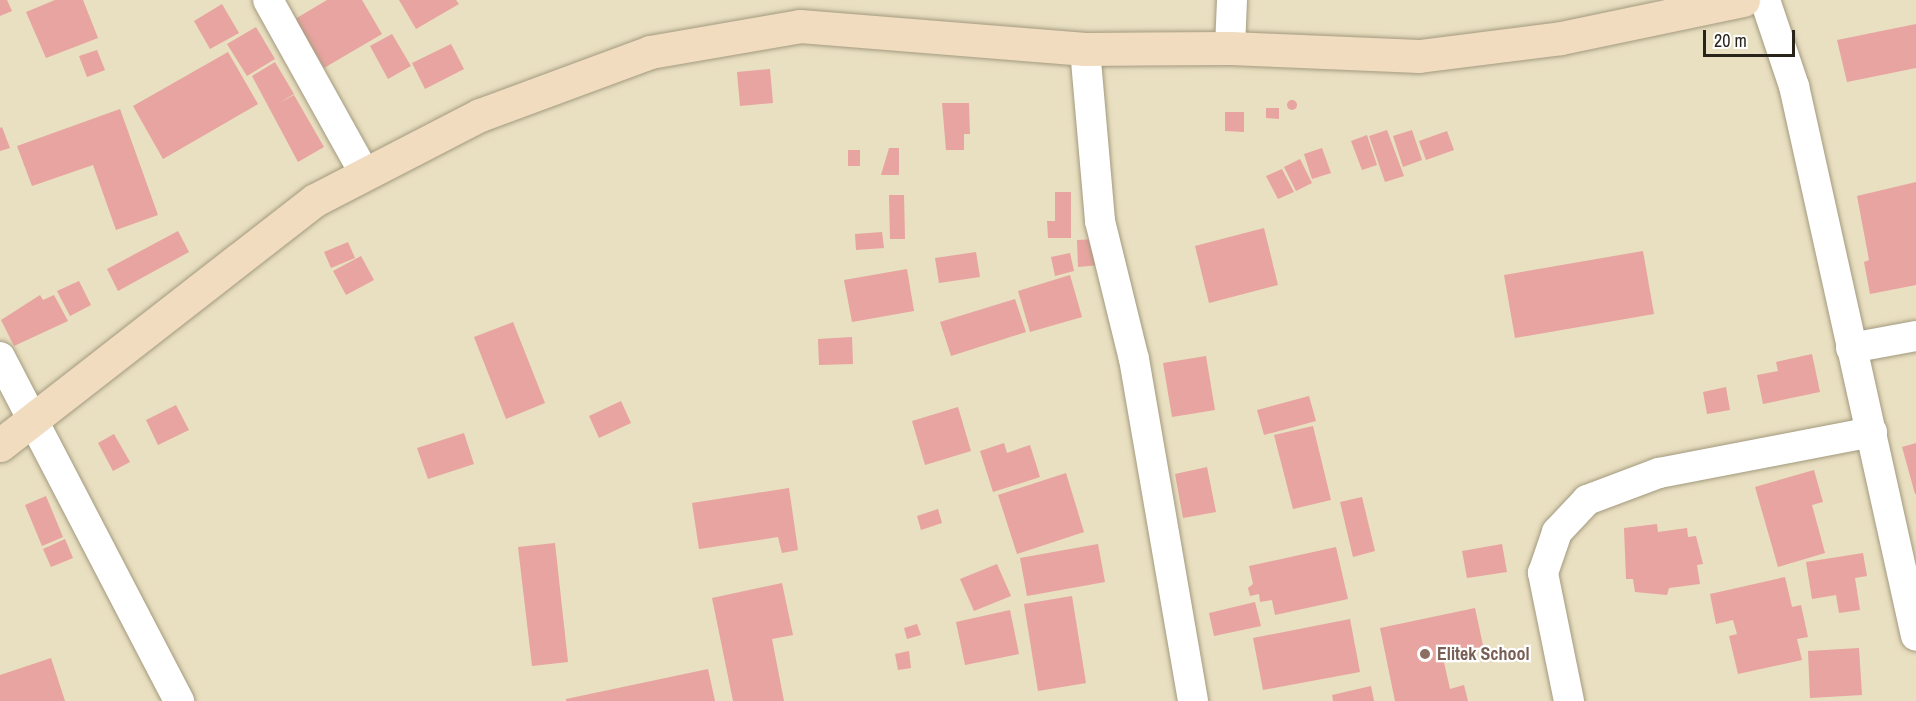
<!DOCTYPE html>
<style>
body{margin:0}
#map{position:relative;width:1916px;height:701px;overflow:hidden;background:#e9dfc1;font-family:"Archivo Narrow",sans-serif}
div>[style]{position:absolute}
.building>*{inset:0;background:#e7a4a0}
.round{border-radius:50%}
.roads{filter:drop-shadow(0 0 2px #a39a7e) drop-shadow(0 0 2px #a39a7e)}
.street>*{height:30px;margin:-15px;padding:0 15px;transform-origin:15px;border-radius:15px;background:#fff}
.secondary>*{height:33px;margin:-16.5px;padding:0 16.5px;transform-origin:16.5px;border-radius:16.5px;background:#f1dcbf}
.dots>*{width:16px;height:16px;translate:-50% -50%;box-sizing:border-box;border:3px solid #fff;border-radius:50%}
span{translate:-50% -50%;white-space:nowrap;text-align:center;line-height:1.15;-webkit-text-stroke:4.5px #fff;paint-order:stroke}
.education-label{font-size:18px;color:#785e54;font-weight:700}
.left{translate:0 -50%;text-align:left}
.scale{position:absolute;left:1703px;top:30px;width:92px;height:27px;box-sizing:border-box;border:3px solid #282419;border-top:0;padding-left:8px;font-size:18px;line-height:21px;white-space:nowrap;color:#282419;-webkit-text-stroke:4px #fff;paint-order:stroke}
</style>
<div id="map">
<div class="building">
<i style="clip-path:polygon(0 0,7px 0,12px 11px,0 16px)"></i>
<i style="clip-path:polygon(55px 0,83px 0,98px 38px,46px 58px,26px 12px)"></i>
<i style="clip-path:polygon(327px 0,362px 0,382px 34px,324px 68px,295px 19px)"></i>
<i style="clip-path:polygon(399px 0,456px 0,459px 4px,416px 29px)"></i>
<i style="clip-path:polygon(222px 4px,239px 33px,210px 49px,194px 21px)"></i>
<i style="clip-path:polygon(1916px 24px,1916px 68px,1847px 82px,1837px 40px)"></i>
<i style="clip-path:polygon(256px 27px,275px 59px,247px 76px,227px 44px)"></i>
<i style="clip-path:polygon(392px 34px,411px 66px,388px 79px,370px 46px)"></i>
<i style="clip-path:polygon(451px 44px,464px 69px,425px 89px,412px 63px)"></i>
<i style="clip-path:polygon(97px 50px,105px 70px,87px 77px,79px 56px)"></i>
<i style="clip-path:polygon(228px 52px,258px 104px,163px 159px,133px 106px)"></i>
<i style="clip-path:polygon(275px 62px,294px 94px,279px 103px,294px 95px,324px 147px,298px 162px,252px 76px)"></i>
<i style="clip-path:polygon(770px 69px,773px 103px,740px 106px,737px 72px)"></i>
<i class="round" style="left:1287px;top:100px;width:10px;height:10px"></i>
<i style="clip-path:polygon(942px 103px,969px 103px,970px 134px,964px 134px,964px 150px,946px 150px)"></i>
<i style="clip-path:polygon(1266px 108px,1279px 108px,1279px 119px,1266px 118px)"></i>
<i style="clip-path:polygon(120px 109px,158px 215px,116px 230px,93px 165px,32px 186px,17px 146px)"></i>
<i style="clip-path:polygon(1225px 112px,1244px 112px,1244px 132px,1225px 131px)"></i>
<i style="clip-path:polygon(2px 127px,10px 148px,0 151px,0 128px)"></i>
<i style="clip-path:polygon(1387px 130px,1404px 176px,1385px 182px,1369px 136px)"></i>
<i style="clip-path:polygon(1412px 130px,1422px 160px,1403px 167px,1393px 136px)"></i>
<i style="clip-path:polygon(1447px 131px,1454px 150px,1426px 160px,1419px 141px)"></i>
<i style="clip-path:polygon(1367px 135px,1377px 165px,1362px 170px,1351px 141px)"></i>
<i style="clip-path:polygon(889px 148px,899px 148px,899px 175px,881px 175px)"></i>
<i style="clip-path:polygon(1322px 148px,1331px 173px,1312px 179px,1304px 154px)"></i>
<i style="clip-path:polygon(848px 150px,860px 150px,860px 166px,848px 166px)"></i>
<i style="clip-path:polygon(1300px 159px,1312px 183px,1296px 191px,1284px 167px)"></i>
<i style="clip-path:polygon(1282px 169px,1294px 192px,1278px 199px,1266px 176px)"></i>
<i style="clip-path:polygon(1916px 182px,1916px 285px,1870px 294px,1864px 262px,1869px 260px,1857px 196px)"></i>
<i style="clip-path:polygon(1055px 192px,1071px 192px,1071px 238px,1048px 238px,1047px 221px,1055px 221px)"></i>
<i style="clip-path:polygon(889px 195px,904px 195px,905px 239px,890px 239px)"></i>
<i style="clip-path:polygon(1264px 228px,1278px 285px,1209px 303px,1195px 246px)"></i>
<i style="clip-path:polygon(178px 231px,189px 252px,118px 291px,107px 269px)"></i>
<i style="clip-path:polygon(882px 232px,884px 248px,856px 250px,855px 234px)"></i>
<i style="clip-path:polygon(1098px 239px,1100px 265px,1078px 267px,1077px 240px)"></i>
<i style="clip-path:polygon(348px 242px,355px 258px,331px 268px,324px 252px)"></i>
<i style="clip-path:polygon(1643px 251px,1654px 314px,1515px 338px,1504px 275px)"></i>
<i style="clip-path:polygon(976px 252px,980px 277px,939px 283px,935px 258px)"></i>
<i style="clip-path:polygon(1070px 253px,1074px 271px,1055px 276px,1051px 257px)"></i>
<i style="clip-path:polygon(361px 256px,374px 280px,346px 295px,333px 271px)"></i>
<i style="clip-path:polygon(907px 269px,914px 311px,852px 322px,844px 280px)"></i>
<i style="clip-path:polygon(1070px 275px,1082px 317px,1030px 332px,1018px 291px)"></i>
<i style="clip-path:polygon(79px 281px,91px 305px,70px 316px,57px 291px)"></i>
<i style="clip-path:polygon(40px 295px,43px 300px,54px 295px,68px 321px,14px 346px,1px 320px)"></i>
<i style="clip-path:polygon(1015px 299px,1026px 332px,951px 356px,940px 322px)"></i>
<i style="clip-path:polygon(513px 322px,545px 403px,506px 419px,474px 337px)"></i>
<i style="clip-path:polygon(852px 337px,853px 364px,819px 365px,818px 339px)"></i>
<i style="clip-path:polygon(1812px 354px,1820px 392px,1763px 404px,1757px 375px,1778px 371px,1776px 362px)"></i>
<i style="clip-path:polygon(1206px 356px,1215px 410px,1172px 417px,1163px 363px)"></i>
<i style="clip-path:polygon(1726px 387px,1730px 410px,1707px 414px,1703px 392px)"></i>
<i style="clip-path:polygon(1309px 396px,1316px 421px,1264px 435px,1257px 410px)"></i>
<i style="clip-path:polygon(621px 401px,631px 423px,599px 438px,589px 416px)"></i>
<i style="clip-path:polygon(176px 405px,189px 430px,158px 445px,146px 420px)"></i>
<i style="clip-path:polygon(958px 407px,971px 451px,925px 465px,912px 421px)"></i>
<i style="clip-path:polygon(1313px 426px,1331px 500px,1293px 509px,1274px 435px)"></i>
<i style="clip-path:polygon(464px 433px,474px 464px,428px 479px,417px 448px)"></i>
<i style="clip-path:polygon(114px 434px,130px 462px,113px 471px,98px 443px)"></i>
<i style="clip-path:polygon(1004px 443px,1007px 453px,1030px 445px,1040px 477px,993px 492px,980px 451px)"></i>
<i style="clip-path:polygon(1916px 443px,1916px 494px,1915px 494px,1902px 447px)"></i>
<i style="clip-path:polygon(1207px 467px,1216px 512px,1183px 518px,1175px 474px)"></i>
<i style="clip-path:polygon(1814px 470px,1823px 502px,1812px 505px,1825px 553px,1778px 567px,1755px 487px)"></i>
<i style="clip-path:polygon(1066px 473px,1084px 532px,1017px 554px,998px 495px)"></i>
<i style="clip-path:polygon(789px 488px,798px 550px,782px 553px,778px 537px,699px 549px,692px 503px)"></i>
<i style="clip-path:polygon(46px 496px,63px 537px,42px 546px,25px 505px)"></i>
<i style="clip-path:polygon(1362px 497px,1375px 551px,1353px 557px,1340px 502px)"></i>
<i style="clip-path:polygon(938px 509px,942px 523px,921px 530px,917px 516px)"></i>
<i style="clip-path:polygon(1657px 524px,1658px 532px,1687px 528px,1688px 537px,1696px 536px,1703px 564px,1697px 565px,1700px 584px,1669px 588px,1667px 595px,1635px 592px,1633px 579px,1626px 579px,1624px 528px)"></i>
<i style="clip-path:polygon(65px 539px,73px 558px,51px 567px,43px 549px)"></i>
<i style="clip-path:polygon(555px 543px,568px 662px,532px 666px,518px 547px)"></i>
<i style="clip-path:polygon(1098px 544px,1105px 582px,1027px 596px,1020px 558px)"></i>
<i style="clip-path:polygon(1502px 544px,1507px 572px,1467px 578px,1462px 551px)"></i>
<i style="clip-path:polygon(1336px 547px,1348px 599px,1275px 615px,1272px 600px,1260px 602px,1259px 594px,1250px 596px,1248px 588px,1253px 584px,1249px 566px)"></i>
<i style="clip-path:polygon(1863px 553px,1867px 576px,1855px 578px,1860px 610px,1839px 613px,1836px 595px,1812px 599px,1806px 562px)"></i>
<i style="clip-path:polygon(997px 564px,1011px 596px,974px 611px,960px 579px)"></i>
<i style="clip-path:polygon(1785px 577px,1792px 607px,1801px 605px,1808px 637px,1797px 639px,1802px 660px,1738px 674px,1729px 636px,1737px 634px,1733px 620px,1716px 624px,1710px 594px)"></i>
<i style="clip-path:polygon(782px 583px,793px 635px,772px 639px,784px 701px,733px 701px,712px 598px)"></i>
<i style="clip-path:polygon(1072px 596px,1086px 683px,1038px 691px,1024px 604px)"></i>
<i style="clip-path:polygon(1255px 602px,1261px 626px,1214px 636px,1209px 613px)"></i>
<i style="clip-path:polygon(1475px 608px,1484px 650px,1443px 658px,1450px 689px,1464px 685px,1468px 701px,1395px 701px,1380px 628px)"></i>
<i style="clip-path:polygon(1010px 610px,1019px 654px,965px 665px,956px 622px)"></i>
<i style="clip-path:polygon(1350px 619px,1360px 672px,1263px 690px,1253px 638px)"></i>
<i style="clip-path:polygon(917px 624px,921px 635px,907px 639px,904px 628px)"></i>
<i style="clip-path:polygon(1859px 648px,1862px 695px,1810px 698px,1808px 651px)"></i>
<i style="clip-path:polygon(909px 651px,911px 668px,898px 670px,895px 654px)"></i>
<i style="clip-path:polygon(51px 658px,65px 701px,0 701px,0 675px)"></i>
<i style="clip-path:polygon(708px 669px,715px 701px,566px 701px,566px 699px)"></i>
<i style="clip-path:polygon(1371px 686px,1374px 701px,1333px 701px,1332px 695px)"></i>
</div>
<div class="roads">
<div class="street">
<i style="left:268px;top:0;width:199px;rotate:60.9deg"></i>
<i style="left:1765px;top:0;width:91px;rotate:71.4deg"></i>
<i style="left:1794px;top:86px;width:563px;rotate:77.49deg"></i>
<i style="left:1230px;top:48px;width:48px;rotate:-87.6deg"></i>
<i style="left:1085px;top:49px;width:173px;rotate:85deg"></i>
<i style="left:1100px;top:221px;width:142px;rotate:76.2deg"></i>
<i style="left:1134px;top:359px;width:347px;rotate:80.2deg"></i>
<i style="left:1851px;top:348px;width:66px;rotate:-10.5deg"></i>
<i style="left:0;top:357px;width:388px;rotate:62.5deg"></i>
<i style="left:1569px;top:701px;width:131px;rotate:-101.5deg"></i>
<i style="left:1543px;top:573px;width:43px;rotate:-71.1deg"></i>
<i style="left:1557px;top:532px;width:44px;rotate:-46.8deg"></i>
<i style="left:1587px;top:500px;width:77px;rotate:-20.6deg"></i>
<i style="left:1659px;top:473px;width:217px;rotate:-10.9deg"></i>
</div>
<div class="secondary">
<i style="left:0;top:445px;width:399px;rotate:-37.9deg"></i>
<i style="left:315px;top:200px;width:186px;rotate:-27.3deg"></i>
<i style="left:480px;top:115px;width:181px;rotate:-20.3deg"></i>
<i style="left:650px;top:52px;width:152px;rotate:-9.8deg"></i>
<i style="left:800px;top:26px;width:286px;rotate:4.6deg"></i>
<i style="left:1085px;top:49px;width:145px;rotate:-0.4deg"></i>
<i style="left:1230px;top:48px;width:189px;rotate:2.4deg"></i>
<i style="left:1419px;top:56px;width:143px;rotate:-7.2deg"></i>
<i style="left:1561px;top:38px;width:186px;rotate:-11.8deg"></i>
</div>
</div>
<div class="dots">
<i style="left:1425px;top:654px;background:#8d6e63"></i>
</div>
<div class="education-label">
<span class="left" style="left:1437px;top:654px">Elitek School</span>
</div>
<div class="scale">20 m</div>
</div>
